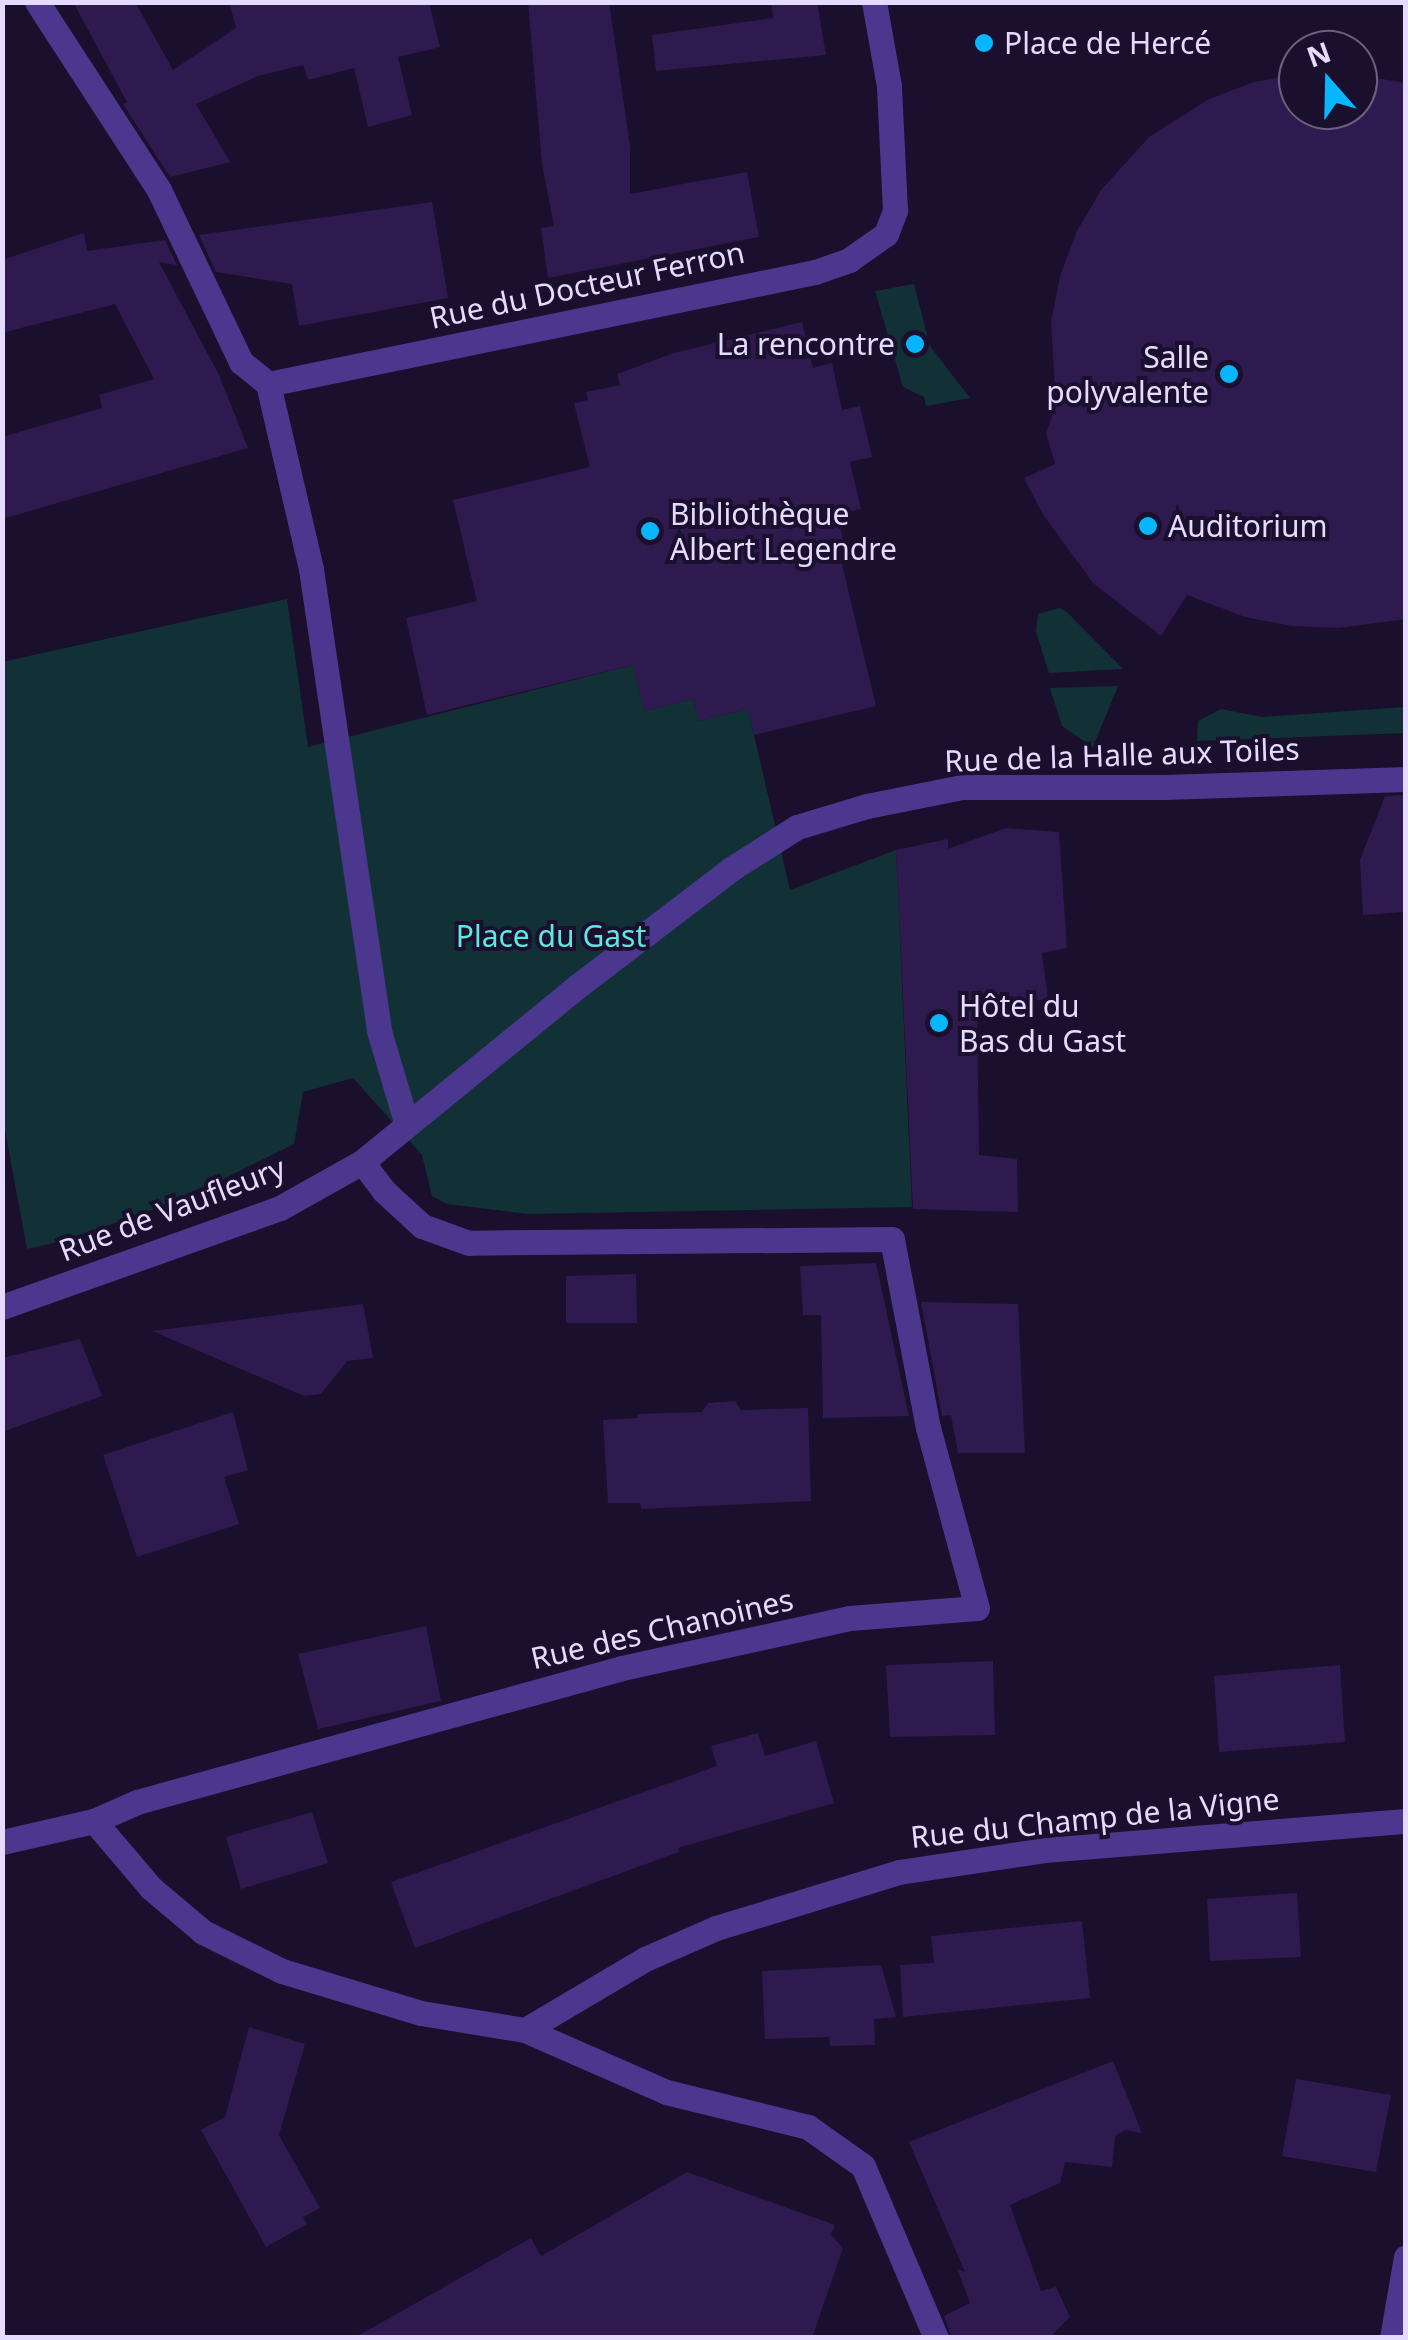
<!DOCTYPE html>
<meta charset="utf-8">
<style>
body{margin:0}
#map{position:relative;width:1408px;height:2340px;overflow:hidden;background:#1a0f2c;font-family:"Noto Sans",sans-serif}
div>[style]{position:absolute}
.green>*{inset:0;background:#123137}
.building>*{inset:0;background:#2e1a4e}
.minor>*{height:25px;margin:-12.5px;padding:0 12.5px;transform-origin:12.5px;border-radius:12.5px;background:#4b378e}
.tertiary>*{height:25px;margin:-12.5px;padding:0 12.5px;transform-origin:12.5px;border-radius:12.5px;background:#4b378e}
.dots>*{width:28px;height:28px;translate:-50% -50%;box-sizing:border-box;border:5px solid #1a0f2c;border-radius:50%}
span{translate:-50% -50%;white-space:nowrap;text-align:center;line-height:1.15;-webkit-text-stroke:8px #1a0f2c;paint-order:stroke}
.poi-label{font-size:30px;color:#e5daff}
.left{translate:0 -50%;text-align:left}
.right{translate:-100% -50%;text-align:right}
.street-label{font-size:30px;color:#e5daff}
.park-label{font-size:30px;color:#5ce9e0}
.frame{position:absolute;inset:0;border:5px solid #e5daff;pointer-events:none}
.north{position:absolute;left:1278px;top:30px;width:100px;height:100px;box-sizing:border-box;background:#1a0f2c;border:2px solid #6b6080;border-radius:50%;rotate:340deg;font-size:28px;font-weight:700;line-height:40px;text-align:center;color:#e5daff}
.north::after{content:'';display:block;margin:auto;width:35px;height:45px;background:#06b7ff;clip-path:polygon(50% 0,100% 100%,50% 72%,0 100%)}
</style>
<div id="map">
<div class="green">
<i style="clip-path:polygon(914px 284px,930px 346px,970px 398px,926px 406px,924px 397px,903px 387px,875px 291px)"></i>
<i style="clip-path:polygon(287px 599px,308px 747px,633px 665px,644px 711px,693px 699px,699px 721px,748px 709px,790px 890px,896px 850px,912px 1207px,529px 1214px,447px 1204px,432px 1196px,422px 1155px,353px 1078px,303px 1092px,294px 1144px,180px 1200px,67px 1240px,27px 1249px,2px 1114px,2px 662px)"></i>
<i style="clip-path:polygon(1059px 608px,1066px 611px,1123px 669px,1049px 673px,1036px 632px,1038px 614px)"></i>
<i style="clip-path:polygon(1118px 686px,1093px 747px,1062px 726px,1050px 688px)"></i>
<i style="clip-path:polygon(1405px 707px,1405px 733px,1197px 741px,1198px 721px,1221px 709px,1262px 717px)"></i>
</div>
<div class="building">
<i style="clip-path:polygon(73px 2px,135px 2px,173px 70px,236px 28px,229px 2px,429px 2px,440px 47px,398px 57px,412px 115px,368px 127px,354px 68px,308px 80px,303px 65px,258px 76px,196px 104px,230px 162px,170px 177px,123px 104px,127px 102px)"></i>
<i style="clip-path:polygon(528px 2px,609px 2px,630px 146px,630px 194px,747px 172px,759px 237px,548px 278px,541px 228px,554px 226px,542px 164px)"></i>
<i style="clip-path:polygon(771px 2px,817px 2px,826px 55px,656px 71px,652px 35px,773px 18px)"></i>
<i style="clip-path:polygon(1298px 74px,1298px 110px,1358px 110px,1358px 75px,1406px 83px,1406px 619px,1339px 628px,1292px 626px,1245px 617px,1187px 595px,1161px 636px,1093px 583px,1042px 513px,1024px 478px,1055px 464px,1046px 433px,1056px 405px,1051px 322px,1060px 276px,1077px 231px,1101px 190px,1149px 137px,1209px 99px,1254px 82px)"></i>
<i style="clip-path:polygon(432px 202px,448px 298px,299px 326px,292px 284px,216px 272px,199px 235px)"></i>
<i style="clip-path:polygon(84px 233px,87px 251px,165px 240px,177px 265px,159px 262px,219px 375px,248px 448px,2px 519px,2px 437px,102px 408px,99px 395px,154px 379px,115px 304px,2px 333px,2px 260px)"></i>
<i style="clip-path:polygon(802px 322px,813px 368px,832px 363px,842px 410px,860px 406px,872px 457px,850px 462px,861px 509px,838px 514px,846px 555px,840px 556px,876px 706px,754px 735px,748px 709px,699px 721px,693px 699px,644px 711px,633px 665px,427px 715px,406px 618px,477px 601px,453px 500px,590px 467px,574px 403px,588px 400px,586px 392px,620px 385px,617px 374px,674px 353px)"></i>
<i style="clip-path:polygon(1406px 795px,1406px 912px,1363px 915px,1360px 860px,1385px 796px)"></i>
<i style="clip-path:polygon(1006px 828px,1059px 832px,1067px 948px,1042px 953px,1048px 999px,977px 1008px,979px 1155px,1017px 1159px,1018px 1212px,913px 1209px,896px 850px,948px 839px,948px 849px)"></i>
<i style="clip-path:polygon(876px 1263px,909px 1416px,823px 1418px,821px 1315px,803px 1315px,800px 1266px)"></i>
<i style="clip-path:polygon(636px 1274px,637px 1323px,566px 1323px,566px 1276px)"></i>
<i style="clip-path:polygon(921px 1302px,1018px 1304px,1025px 1453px,958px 1453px,951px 1415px,942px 1416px)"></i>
<i style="clip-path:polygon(363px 1304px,373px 1358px,347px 1361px,321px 1394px,304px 1396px,152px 1331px)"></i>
<i style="clip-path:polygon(80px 1339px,102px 1396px,2px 1432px,2px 1358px)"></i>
<i style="clip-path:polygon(735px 1401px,741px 1410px,808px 1408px,811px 1501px,641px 1509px,640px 1503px,608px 1503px,603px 1420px,638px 1418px,637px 1414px,702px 1412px,708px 1403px)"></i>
<i style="clip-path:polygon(233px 1412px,248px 1470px,224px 1477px,239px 1524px,137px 1557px,103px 1455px)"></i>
<i style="clip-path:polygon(426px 1626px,441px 1701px,318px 1729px,298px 1654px)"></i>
<i style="clip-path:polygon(993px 1661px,995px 1735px,890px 1737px,886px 1665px)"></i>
<i style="clip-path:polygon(1340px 1665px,1345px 1742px,1219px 1752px,1214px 1676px)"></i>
<i style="clip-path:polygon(758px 1733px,765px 1756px,816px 1741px,834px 1803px,678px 1848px,679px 1852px,415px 1948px,391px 1882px,717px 1766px,711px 1746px)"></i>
<i style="clip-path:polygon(312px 1812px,328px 1863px,241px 1889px,226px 1837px)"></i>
<i style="clip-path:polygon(1297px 1893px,1301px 1957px,1210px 1961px,1207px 1899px)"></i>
<i style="clip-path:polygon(1082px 1921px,1090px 1998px,903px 2017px,900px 1965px,934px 1963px,931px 1936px)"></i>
<i style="clip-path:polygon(881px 1965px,896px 2017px,874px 2019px,875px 2045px,830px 2046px,829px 2037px,765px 2039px,762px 1971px)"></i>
<i style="clip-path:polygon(249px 2027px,305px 2044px,279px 2135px,320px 2208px,303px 2217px,307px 2224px,266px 2247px,201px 2130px,225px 2117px)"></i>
<i style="clip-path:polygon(1113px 2061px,1142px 2133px,1125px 2130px,1115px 2136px,1112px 2167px,1065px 2162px,1060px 2183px,1010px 2205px,1041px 2291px,1056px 2287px,1070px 2317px,1049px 2338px,952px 2338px,944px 2316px,970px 2303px,957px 2269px,965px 2272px,909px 2142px)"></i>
<i style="clip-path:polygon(1296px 2079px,1391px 2095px,1376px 2172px,1282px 2156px)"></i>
<i style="clip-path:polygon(687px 2172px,835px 2225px,831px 2235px,843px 2248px,812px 2338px,354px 2338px,531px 2238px,541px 2256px)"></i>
</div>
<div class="minor">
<i style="left:37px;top:2px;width:224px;rotate:57deg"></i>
<i style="left:159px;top:190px;width:191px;rotate:64.5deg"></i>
<i style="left:241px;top:362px;width:35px;rotate:39deg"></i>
<i style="left:268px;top:384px;width:558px;rotate:-11.57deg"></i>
<i style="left:815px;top:272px;width:36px;rotate:-19deg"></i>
<i style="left:849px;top:260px;width:45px;rotate:-35.1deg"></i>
<i style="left:886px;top:234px;width:26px;rotate:-69deg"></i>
<i style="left:895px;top:210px;width:124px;rotate:-92.8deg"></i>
<i style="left:889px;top:86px;width:85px;rotate:-100.1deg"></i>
<i style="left:268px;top:384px;width:190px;rotate:76.9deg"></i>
<i style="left:311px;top:569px;width:467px;rotate:81.6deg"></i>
<i style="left:379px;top:1031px;width:98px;rotate:73.4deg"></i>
<i style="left:94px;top:1821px;width:88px;rotate:49.6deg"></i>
<i style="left:151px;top:1888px;width:68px;rotate:40.2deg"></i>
<i style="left:203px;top:1932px;width:88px;rotate:26.3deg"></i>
<i style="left:282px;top:1971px;width:145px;rotate:16.8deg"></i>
<i style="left:421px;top:2013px;width:105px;rotate:9.3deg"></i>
<i style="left:525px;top:2030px;width:154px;rotate:23.7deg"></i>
<i style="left:666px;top:2092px;width:146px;rotate:13.8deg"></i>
<i style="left:808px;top:2127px;width:67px;rotate:35.3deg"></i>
<i style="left:863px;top:2166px;width:187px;rotate:67deg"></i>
<i style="left:2px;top:1842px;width:94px;rotate:-12.9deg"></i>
<i style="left:94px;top:1821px;width:47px;rotate:-23.8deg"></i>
<i style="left:137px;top:1802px;width:503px;rotate:-15.44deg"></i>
<i style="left:622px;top:1668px;width:233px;rotate:-12.4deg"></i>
<i style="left:850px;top:1618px;width:127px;rotate:-4.5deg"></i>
<i style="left:977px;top:1608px;width:187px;rotate:-105.2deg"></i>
<i style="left:928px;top:1428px;width:192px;rotate:-100.8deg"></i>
<i style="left:892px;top:1239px;width:423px;rotate:179.5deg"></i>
<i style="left:469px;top:1243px;width:50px;rotate:-160.1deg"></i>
<i style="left:422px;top:1226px;width:52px;rotate:-137.4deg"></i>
<i style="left:384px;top:1191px;width:36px;rotate:-127deg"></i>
<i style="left:525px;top:2030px;width:139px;rotate:-30.6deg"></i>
<i style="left:645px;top:1959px;width:77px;rotate:-23.6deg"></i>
<i style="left:716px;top:1928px;width:191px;rotate:-17deg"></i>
<i style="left:899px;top:1872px;width:147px;rotate:-8.6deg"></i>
<i style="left:1044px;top:1850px;width:363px;rotate:-4.6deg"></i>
<i style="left:1392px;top:2338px;width:82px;rotate:-80.2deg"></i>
</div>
<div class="tertiary">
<i style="left:2px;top:1307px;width:295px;rotate:-19.6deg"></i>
<i style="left:280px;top:1208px;width:94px;rotate:-29.3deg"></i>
<i style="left:362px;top:1162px;width:280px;rotate:-39.2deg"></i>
<i style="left:579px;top:985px;width:191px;rotate:-37.3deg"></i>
<i style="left:731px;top:869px;width:78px;rotate:-32.5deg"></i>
<i style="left:797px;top:827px;width:73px;rotate:-16.7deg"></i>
<i style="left:867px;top:806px;width:97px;rotate:-11.3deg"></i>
<i style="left:962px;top:787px;width:202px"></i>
<i style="left:1164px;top:787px;width:242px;rotate:-1.9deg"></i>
</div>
<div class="dots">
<i style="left:984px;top:43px;background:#06b7ff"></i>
<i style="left:915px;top:344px;background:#06b7ff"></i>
<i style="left:1229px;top:374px;background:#06b7ff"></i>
<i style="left:1148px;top:526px;background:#06b7ff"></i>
<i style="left:650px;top:531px;background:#06b7ff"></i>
<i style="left:939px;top:1023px;background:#06b7ff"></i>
</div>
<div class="poi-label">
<span class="left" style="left:1004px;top:43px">Place de Hercé</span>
<span class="right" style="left:895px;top:344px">La rencontre</span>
<span class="right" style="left:1209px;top:374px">Salle<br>polyvalente</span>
<span class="left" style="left:670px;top:531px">Bibliothèque<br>Albert Legendre</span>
<span class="left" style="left:1168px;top:526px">Auditorium</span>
<span class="left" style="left:959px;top:1023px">Hôtel du<br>Bas du Gast</span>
</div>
<div class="street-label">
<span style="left:587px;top:285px;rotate:-12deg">Rue du Docteur Ferron</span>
<span style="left:1122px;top:755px;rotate:-2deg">Rue de la Halle aux Toiles</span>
<span style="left:172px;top:1209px;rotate:-21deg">Rue de Vaufleury</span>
<span style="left:662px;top:1629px;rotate:-13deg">Rue des Chanoines</span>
<span style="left:1095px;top:1818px;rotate:-6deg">Rue du Champ de la Vigne</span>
</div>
<div class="park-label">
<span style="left:551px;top:936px">Place du Gast</span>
</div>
<div class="frame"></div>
<div class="north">N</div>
</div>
